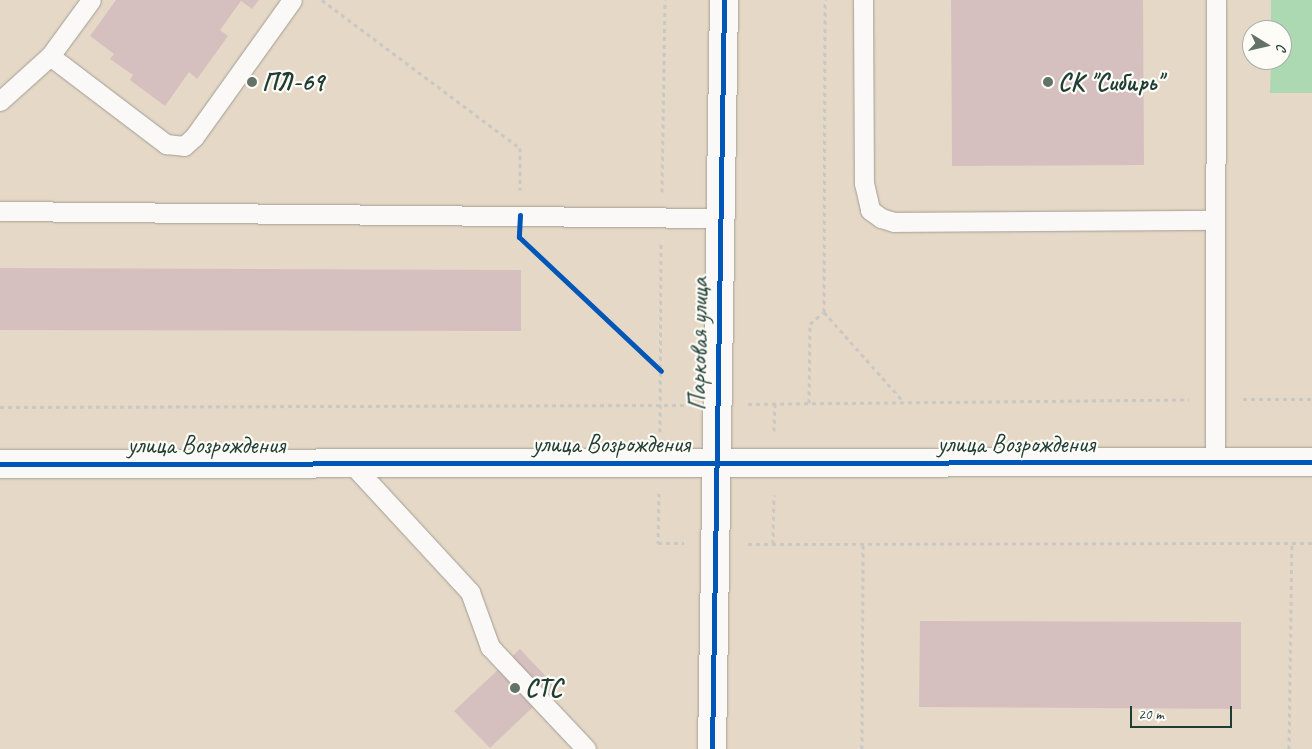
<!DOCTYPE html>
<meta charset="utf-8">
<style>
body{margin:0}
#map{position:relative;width:1312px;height:749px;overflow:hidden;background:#e5d8c7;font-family:Caveat,sans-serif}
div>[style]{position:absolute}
.green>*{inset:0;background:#add9b2}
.building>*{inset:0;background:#d6c0bf}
.path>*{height:3px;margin-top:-1.5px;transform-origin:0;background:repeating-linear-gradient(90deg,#c9c8c4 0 4px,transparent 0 8px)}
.roads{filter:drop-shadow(0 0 1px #a29e93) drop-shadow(0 0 1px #a29e93)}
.service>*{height:19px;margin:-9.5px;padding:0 9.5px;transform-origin:9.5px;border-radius:9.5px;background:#fbf9f7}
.minor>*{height:28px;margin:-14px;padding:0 14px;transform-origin:14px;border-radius:14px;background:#fbf9f7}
.cycleway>*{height:5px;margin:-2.5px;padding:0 2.5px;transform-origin:2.5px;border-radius:2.5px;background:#0057b8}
.dots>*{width:14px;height:14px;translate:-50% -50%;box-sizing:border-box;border:2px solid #fdfcf7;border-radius:50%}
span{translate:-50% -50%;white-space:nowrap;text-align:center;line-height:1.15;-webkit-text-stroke:4.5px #fdfcf7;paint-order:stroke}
.poi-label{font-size:25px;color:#1f3d34;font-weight:700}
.left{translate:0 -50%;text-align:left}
.street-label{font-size:25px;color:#1f3d34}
.north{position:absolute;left:1242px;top:20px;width:50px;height:50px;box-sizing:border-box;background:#fdfcf7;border:1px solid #a4b0a9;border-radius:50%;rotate:99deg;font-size:14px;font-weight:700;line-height:20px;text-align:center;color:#1f3d34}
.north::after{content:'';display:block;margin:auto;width:18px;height:22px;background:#647367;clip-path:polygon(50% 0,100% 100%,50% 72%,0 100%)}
.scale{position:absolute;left:1130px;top:706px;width:102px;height:22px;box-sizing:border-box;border:2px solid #1f3d34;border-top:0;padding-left:6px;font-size:15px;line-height:18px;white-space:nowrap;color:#1f3d34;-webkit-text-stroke:4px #fdfcf7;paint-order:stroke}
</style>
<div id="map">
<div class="green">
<i style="clip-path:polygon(1271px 0,1312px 0,1312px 93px,1270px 93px,1271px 60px,1282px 60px,1282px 30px,1271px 30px)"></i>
</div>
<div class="building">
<i style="clip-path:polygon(116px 0,259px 0,252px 9px,241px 1px,220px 30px,228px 36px,197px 79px,189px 72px,165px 106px,130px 80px,133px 75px,110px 59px,114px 54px,90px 36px)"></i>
<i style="clip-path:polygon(951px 0,1143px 0,1144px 165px,952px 166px)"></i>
<i style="clip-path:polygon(0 268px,521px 270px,521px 331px,0 330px)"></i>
<i style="clip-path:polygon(920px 621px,1241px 622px,1241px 709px,919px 707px)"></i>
<i style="clip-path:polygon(520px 649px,555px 686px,490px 748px,454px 711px)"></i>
</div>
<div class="path">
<i style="left:322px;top:0;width:247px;rotate:36.8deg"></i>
<i style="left:520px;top:148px;width:42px;rotate:90deg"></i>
<i style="left:662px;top:192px;width:192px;rotate:-89.1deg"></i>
<i style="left:526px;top:243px;width:186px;rotate:43.5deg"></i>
<i style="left:824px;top:312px;width:119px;rotate:48.4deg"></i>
<i style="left:1243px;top:399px;width:69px"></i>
<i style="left:809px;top:403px;width:79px;rotate:-89.3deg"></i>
<i style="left:810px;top:324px;width:18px;rotate:-41deg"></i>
<i style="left:824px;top:312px;width:312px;rotate:-89.8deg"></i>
<i style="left:748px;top:404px;width:441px;rotate:-0.6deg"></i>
<i style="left:0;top:407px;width:687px;rotate:-0.17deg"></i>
<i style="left:774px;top:431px;width:28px;rotate:-88deg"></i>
<i style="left:660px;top:432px;width:189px;rotate:-89.7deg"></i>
<i style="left:659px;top:493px;width:50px;rotate:91.1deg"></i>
<i style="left:658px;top:543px;width:26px"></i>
<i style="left:748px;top:544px;width:564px;rotate:-0.1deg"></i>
<i style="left:773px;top:544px;width:49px;rotate:-88.8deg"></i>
<i style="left:862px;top:749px;width:205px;rotate:-89.7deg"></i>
<i style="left:1289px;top:749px;width:206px;rotate:-89.2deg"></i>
</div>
<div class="roads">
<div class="service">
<i style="left:863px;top:0;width:183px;rotate:89.7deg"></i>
<i style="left:864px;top:183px;width:28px;rotate:77deg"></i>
<i style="left:870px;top:210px;width:14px;rotate:36deg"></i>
<i style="left:881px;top:218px;width:14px;rotate:17deg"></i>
<i style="left:894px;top:222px;width:321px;rotate:-0.4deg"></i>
<i style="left:50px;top:56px;width:69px;rotate:-53.8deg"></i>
<i style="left:0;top:101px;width:67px;rotate:-42deg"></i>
<i style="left:50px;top:56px;width:146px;rotate:37.2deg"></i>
<i style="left:166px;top:144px;width:18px;rotate:6deg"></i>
<i style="left:184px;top:146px;width:13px;rotate:-42deg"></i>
<i style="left:194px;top:137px;width:168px;rotate:-54.4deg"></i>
<i style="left:0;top:211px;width:720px;rotate:0.56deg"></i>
<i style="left:1215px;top:462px;width:462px;rotate:-89.9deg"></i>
<i style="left:351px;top:463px;width:176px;rotate:47.3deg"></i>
<i style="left:470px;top:592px;width:59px;rotate:70deg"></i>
<i style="left:490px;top:647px;width:140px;rotate:46.7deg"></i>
</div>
<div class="minor">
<i style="left:0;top:464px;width:1312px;rotate:-0.09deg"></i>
<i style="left:712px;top:749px;width:749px;rotate:-89.08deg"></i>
</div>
</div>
<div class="cycleway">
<i style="left:520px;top:215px;width:22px;rotate:93deg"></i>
<i style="left:519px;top:237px;width:195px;rotate:43.3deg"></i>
<i style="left:0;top:464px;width:1312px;rotate:-0.09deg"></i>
<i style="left:712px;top:749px;width:749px;rotate:-89.08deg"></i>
</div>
<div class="dots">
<i style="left:252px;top:82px;background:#647367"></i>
<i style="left:1048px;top:82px;background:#647367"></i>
<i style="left:515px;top:688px;background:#647367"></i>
</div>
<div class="poi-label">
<span class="left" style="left:262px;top:82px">ПЛ-69</span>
<span class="left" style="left:1058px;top:82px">СК "Сибирь"</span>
<span class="left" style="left:525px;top:688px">СТС</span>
</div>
<div class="street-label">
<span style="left:699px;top:344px;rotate:-89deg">Парковая улица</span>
<span style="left:611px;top:444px">улица Возрождения</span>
<span style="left:1016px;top:444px">улица Возрождения</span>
<span style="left:206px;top:445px">улица Возрождения</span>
</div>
<div class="north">С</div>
<div class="scale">20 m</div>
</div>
